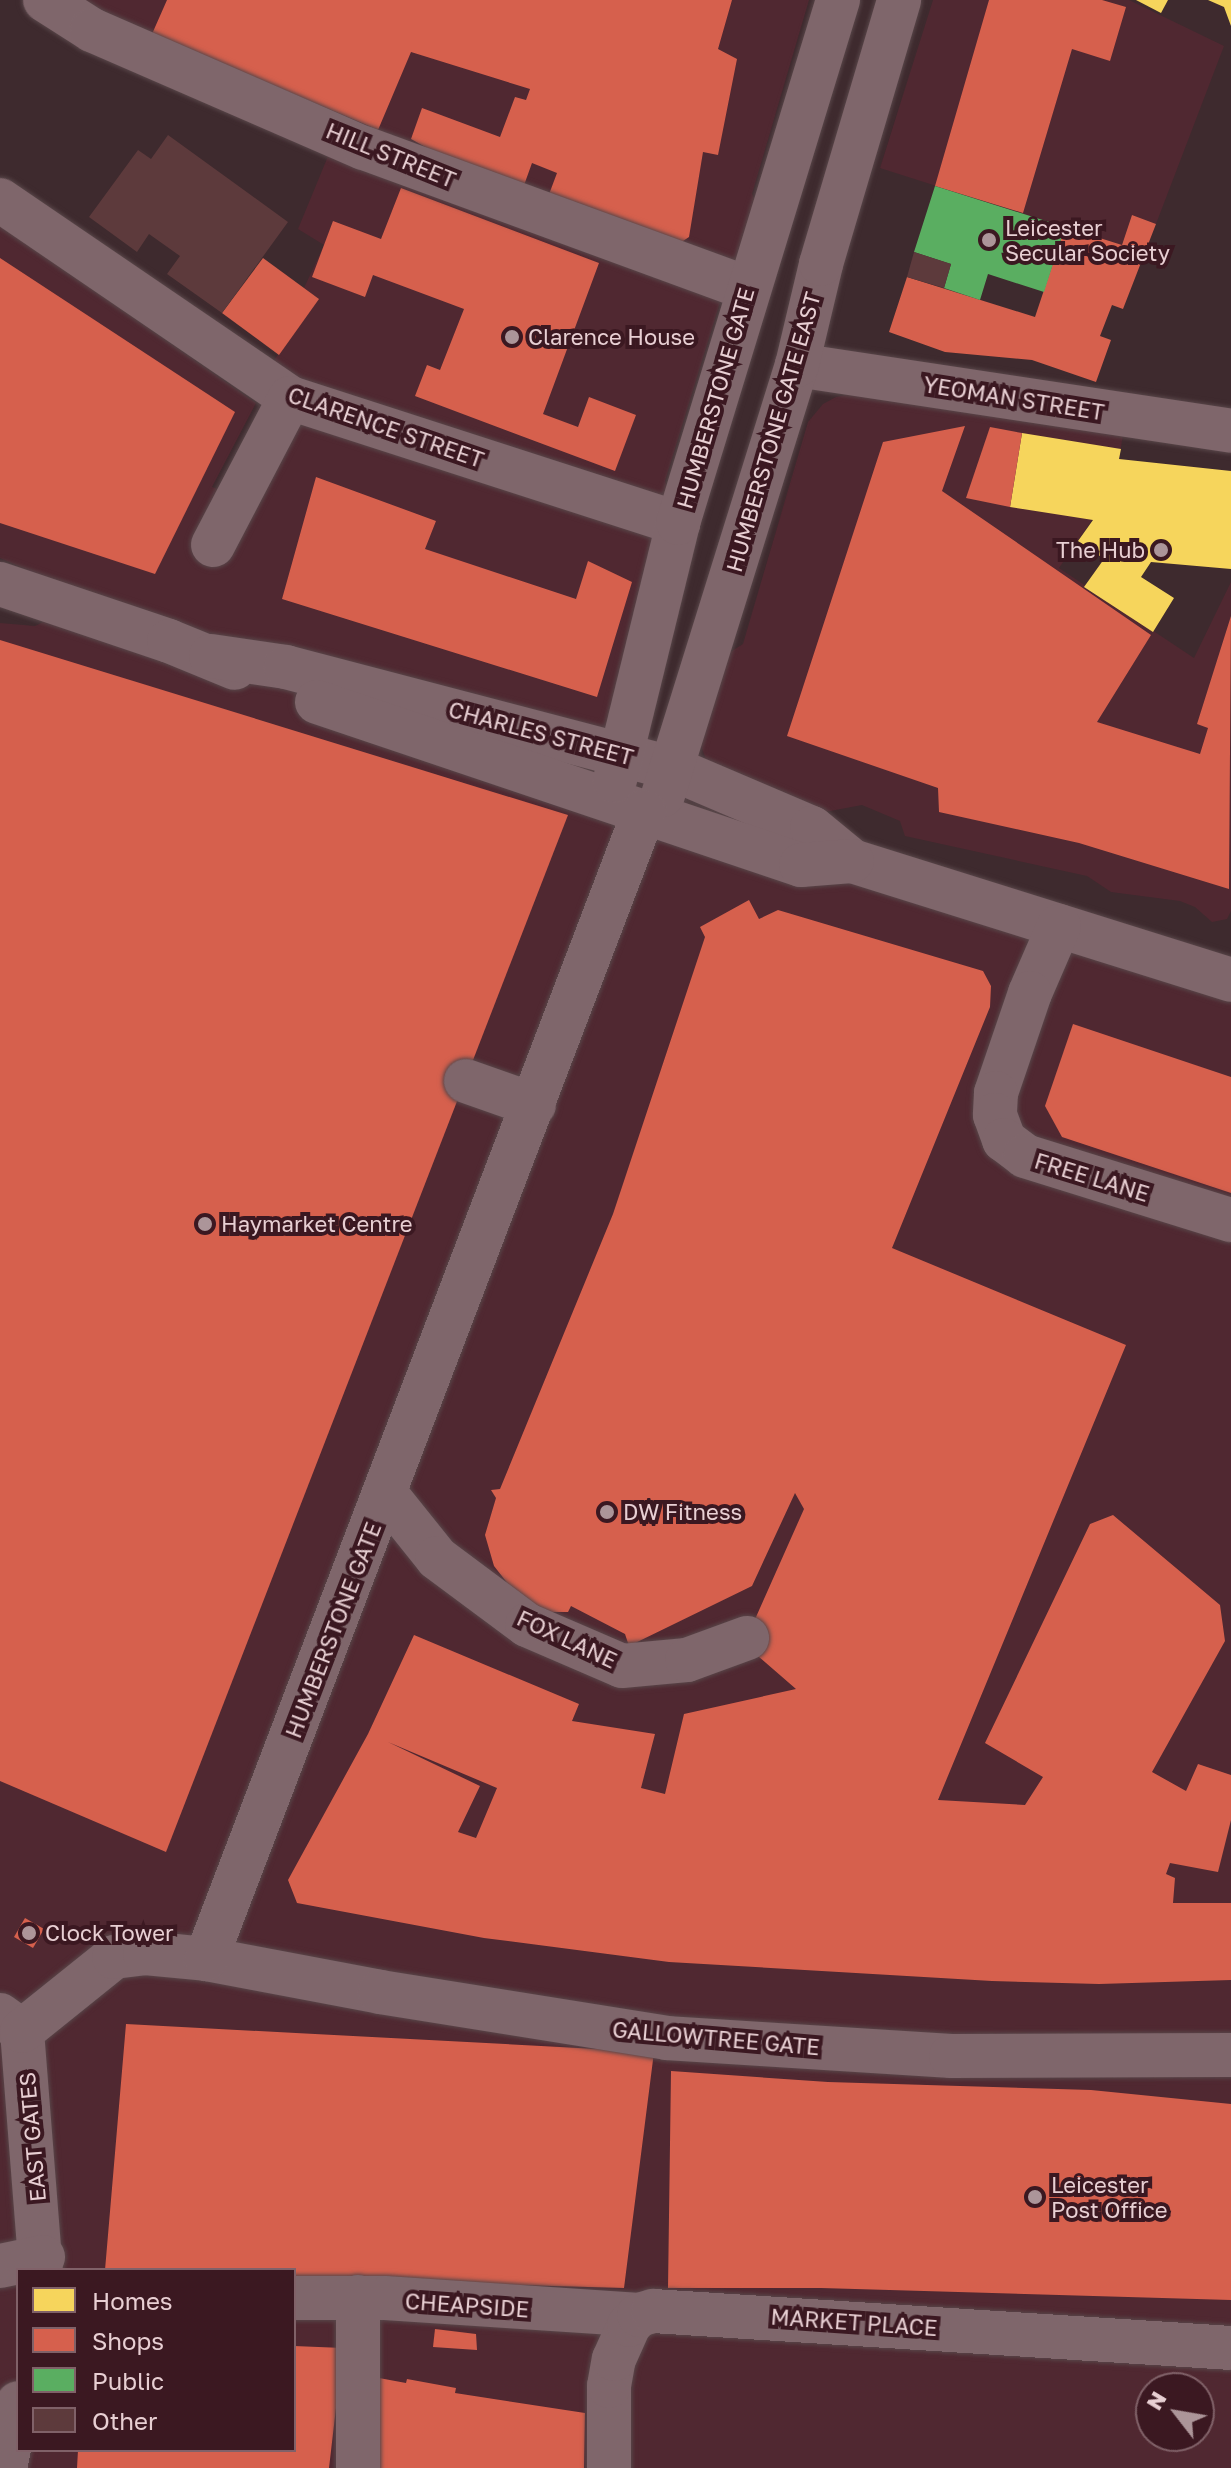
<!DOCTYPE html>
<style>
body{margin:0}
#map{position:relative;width:1231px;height:2468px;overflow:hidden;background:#3e2a2e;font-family:"Golos Text",sans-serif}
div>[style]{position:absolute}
.built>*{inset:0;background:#502831}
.homes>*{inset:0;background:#f6d55c}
.shops>*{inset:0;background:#d6604d}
.public>*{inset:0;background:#5aae61}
.building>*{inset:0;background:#5d3a3c}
.roads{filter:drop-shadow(0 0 2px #584649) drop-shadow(0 0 2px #584649)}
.street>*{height:44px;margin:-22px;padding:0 22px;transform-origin:22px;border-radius:22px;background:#7f666b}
.dots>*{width:22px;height:22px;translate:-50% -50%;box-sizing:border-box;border:4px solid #3b1821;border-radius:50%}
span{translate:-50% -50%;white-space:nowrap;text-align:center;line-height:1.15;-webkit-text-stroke:8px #3b1821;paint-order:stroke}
.street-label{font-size:22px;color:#e8cfd3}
.poi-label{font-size:22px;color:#e8cfd3}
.left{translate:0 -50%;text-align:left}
.right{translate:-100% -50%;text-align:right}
.legend{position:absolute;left:16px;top:2268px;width:280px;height:184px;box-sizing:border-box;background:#3b1821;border:2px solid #806168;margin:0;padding:10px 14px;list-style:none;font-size:24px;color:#e8cfd3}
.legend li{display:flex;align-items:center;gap:16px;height:40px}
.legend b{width:40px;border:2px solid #806168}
.north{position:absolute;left:1135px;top:2372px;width:80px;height:80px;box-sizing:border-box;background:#3b1821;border:2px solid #806168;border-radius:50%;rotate:301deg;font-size:22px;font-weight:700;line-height:32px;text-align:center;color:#e8cfd3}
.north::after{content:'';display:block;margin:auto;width:28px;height:36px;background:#ac9599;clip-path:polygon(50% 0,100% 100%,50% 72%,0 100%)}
</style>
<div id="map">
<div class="built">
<i style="clip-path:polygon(evenodd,45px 0,809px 0,752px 194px,762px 215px,730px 270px,665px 481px,678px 523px,609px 801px,1231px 980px,1231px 2468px,0 2468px,0 623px,35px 626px,71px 609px,60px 584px,0 558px,0 225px,256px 403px,212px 487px,238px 496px,290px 398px,261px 378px,319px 299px,304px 288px,324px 245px,298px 229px,331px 149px,45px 0,18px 2270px,294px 2270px,294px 2450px,18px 2450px,18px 2270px,45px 0,1151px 2388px,1199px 2388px,1199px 2436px,1151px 2436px,1151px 2388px)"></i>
<i style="clip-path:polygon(933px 0,1129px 0,1224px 46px,1156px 224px,1132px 215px,1122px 245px,880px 168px)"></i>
<i style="clip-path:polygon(852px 394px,1123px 435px,1114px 488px,1059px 568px,1194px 658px,1231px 582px,1231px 911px,1227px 919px,1212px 922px,1195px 907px,1180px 901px,1111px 892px,1087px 876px,905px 836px,900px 821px,862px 805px,809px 815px,707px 762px,701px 746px,721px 658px,743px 644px,808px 422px,823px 404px,836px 397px)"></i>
</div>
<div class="homes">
<i style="clip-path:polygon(1136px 0,1168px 0,1161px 13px)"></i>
<i style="clip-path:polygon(1208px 0,1231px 0,1231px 26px,1224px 7px)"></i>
<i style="clip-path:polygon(1022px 433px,1121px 449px,1119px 459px,1231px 471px,1231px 569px,1151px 562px,1141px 577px,1174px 598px,1153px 632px,1084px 587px,1104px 559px,1078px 541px,1093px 520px,1010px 507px)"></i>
</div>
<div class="shops">
<i style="clip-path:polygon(167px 0,732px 0,718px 49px,737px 59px,718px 155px,703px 152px,689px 237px,680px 243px,548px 197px,557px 173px,532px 163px,523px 188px,459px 166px,411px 139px,422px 108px,500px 137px,515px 97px,526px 100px,530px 89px,411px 52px,378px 130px,152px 34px)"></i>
<i style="clip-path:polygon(989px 0,1102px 0,1126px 7px,1110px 61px,1072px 49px,1023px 213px,935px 186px)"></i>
<i style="clip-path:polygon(401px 188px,599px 263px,543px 414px,578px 427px,589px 397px,636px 415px,615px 471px,415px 396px,427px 365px,440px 370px,464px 309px,373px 275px,365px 297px,312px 277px,333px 221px,381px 239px)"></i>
<i style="clip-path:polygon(1132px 215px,1156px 224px,1123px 309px,1112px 305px,1100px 336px,1111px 340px,1096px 382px,1032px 360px,945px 352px,889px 332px,907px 277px,1035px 317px,1065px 227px,1122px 245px)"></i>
<i style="clip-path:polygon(0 258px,235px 412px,155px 574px,0 523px)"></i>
<i style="clip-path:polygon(263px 258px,319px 299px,279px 355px,222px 313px)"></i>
<i style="clip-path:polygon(965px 426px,942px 491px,1151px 635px,1097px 722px,1200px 754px,1208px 728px,1197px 724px,1231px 616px,1229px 889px,1079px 843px,939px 812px,938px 788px,787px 736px,883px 442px)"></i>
<i style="clip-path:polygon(990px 427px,1022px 433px,1010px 507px,966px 498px)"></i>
<i style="clip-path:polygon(316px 477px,436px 521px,425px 549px,576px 599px,588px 561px,632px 582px,597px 697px,282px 599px)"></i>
<i style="clip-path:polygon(0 640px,568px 815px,166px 1852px,0 1781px)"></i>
<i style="clip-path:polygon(evenodd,749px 900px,759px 919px,778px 910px,983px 971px,991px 986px,990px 1007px,892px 1248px,1126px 1345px,938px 1800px,1025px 1805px,1043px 1777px,985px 1743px,1090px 1524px,1113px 1515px,1220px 1605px,1225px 1641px,1152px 1772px,1186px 1791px,1198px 1764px,1231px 1775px,1231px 1820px,1218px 1872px,1170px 1863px,1166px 1874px,1175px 1878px,1173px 1903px,1231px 1903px,1231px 1980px,1099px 1984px,992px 1981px,669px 1962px,484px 1938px,297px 1903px,288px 1880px,368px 1734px,414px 1635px,579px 1704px,572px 1721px,655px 1734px,641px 1788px,665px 1794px,684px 1714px,796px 1689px,744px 1644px,804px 1509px,795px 1493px,752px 1586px,629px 1646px,625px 1634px,571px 1606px,568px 1612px,530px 1612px,494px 1566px,485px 1535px,496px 1498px,491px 1490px,500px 1489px,613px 1214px,705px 937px,700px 927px,749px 900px,388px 1742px,497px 1788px,476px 1838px,458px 1832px,480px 1786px,388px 1742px)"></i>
<i style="clip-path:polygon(1073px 1024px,1231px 1077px,1231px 1193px,1062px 1137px,1045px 1106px)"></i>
<i style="clip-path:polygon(25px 1918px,44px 1929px,33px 1948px,14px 1937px)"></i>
<i style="clip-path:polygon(126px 2024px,654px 2052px,624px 2288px,294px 2279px,294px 2270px,105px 2270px)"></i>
<i style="clip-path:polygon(671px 2071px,828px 2082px,1091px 2090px,1231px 2104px,1231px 2300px,821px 2288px,668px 2288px)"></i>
<i style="clip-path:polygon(435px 2329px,476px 2334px,477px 2350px,433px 2347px)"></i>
<i style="clip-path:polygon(294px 2346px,343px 2348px,329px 2468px,77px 2468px,78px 2450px,294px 2450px)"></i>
<i style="clip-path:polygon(379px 2378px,406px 2383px,407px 2379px,456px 2388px,455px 2393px,585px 2413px,584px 2468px,375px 2468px)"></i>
</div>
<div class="public">
<i style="clip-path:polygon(935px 186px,1065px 227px,1044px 292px,988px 274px,980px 300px,944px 288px,951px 264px,914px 252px)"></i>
</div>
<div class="building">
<i style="clip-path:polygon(168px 135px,288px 222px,222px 313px,167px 274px,180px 256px,149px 234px,137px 252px,89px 217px,138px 150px,151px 159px)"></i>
<i style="clip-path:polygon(914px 252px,951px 264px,944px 288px,907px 277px)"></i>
</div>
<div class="roads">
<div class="street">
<i style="left:45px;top:0;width:56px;rotate:32.6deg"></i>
<i style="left:92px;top:30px;width:296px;rotate:23.5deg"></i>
<i style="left:364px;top:148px;width:408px;rotate:20.1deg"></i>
<i style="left:0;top:200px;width:351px;rotate:34.3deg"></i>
<i style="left:290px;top:398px;width:408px;rotate:17.9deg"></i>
<i style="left:797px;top:365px;width:439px;rotate:8.6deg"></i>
<i style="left:213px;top:545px;width:166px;rotate:-62.4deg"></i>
<i style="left:0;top:584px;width:178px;rotate:18.6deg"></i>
<i style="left:169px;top:641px;width:71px;rotate:22.2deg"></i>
<i style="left:211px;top:656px;width:76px;rotate:8.3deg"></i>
<i style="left:286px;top:667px;width:398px;rotate:14.7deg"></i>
<i style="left:671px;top:768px;width:153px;rotate:23.1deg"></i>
<i style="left:812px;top:828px;width:52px;rotate:39.5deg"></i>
<i style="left:852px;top:861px;width:397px;rotate:17.4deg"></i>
<i style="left:317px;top:702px;width:511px;rotate:18.61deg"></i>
<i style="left:801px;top:865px;width:51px;rotate:-4.5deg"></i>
<i style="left:615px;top:780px;width:265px;rotate:-76.2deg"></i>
<i style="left:678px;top:523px;width:547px;rotate:-72.99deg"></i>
<i style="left:663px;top:795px;width:450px;rotate:-72.7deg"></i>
<i style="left:797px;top:365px;width:104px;rotate:-76.6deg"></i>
<i style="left:821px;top:264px;width:275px;rotate:-73.5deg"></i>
<i style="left:1059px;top:926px;width:73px;rotate:113.4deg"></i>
<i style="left:1030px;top:993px;width:106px;rotate:108.8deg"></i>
<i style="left:996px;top:1093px;width:22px;rotate:93deg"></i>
<i style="left:995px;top:1115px;width:27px;rotate:70deg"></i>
<i style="left:1004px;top:1140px;width:26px;rotate:37deg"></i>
<i style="left:1025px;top:1156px;width:216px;rotate:17.3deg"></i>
<i style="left:466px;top:1081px;width:72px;rotate:19.4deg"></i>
<i style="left:385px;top:1493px;width:83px;rotate:51.3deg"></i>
<i style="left:437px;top:1558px;width:112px;rotate:36.7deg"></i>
<i style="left:527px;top:1625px;width:103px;rotate:23.3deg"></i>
<i style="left:622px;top:1666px;width:65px;rotate:-5.3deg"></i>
<i style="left:687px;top:1660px;width:64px;rotate:-20.1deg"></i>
<i style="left:206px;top:1959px;width:177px;rotate:10.7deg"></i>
<i style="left:380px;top:1992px;width:290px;rotate:9.1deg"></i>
<i style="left:666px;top:2038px;width:286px;rotate:3.6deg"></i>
<i style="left:951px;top:2056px;width:280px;rotate:-0.2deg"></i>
<i style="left:0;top:2015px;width:27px;rotate:36deg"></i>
<i style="left:22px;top:2031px;width:240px;rotate:85.5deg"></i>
<i style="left:22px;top:2031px;width:118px;rotate:-38.8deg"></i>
<i style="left:114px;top:1957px;width:31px;rotate:-7deg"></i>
<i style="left:145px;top:1953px;width:61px;rotate:5.6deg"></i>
<i style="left:206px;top:1959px;width:1228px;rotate:-69.1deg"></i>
<i style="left:0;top:2266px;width:44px;rotate:-11.8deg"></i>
<i style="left:294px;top:2298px;width:91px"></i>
<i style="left:385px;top:2298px;width:255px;rotate:3.8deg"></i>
<i style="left:5px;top:2468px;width:66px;rotate:-78.7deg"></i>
<i style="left:358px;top:2468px;width:171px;rotate:-90deg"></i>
<i style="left:609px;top:2468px;width:82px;rotate:-90deg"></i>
<i style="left:609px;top:2386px;width:27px;rotate:-80deg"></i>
<i style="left:614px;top:2359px;width:37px;rotate:-66deg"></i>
<i style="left:629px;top:2325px;width:14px;rotate:-45deg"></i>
<i style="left:639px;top:2315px;width:15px;rotate:-16deg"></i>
<i style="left:653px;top:2311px;width:579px;rotate:3.66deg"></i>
</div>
</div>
<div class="dots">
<i style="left:989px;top:240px;background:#ac9599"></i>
<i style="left:512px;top:337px;background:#ac9599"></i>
<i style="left:1161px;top:550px;background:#ac9599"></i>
<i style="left:205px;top:1224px;background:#ac9599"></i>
<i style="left:607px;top:1512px;background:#ac9599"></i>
<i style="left:29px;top:1933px;background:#ac9599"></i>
<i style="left:1035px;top:2197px;background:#ac9599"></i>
</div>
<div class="street-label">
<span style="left:391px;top:155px;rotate:22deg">HILL STREET</span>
<span style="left:715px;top:398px;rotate:-74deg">HUMBERSTONE GATE</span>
<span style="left:1014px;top:398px;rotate:9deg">YEOMAN STREET</span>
<span style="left:386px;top:427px;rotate:19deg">CLARENCE STREET</span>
<span style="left:773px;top:432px;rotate:-74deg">HUMBERSTONE GATE EAST</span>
<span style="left:541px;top:733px;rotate:15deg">CHARLES STREET</span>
<span style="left:1092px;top:1177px;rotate:17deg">FREE LANE</span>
<span style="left:333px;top:1630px;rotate:-69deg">HUMBERSTONE GATE</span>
<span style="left:567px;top:1639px;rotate:25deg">FOX LANE</span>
<span style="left:716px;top:2038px;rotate:5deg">GALLOWTREE GATE</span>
<span style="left:32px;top:2137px;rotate:-95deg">EAST GATES</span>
<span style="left:467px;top:2305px;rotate:4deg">CHEAPSIDE</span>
<span style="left:854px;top:2322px;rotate:4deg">MARKET PLACE</span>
</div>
<div class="poi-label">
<span class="left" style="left:1005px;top:240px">Leicester<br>Secular Society</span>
<span class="left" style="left:528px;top:337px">Clarence House</span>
<span class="right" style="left:1145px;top:550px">The Hub</span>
<span class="left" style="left:221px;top:1224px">Haymarket Centre</span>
<span class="left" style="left:623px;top:1512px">DW Fitness</span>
<span class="left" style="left:45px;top:1933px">Clock Tower</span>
<span class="left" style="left:1051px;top:2197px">Leicester<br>Post Office</span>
</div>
<ul class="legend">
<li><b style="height:22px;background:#f6d55c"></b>Homes</li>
<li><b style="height:22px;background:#d6604d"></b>Shops</li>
<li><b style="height:22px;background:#5aae61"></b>Public</li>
<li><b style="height:22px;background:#5d3a3c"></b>Other</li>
</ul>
<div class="north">N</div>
</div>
